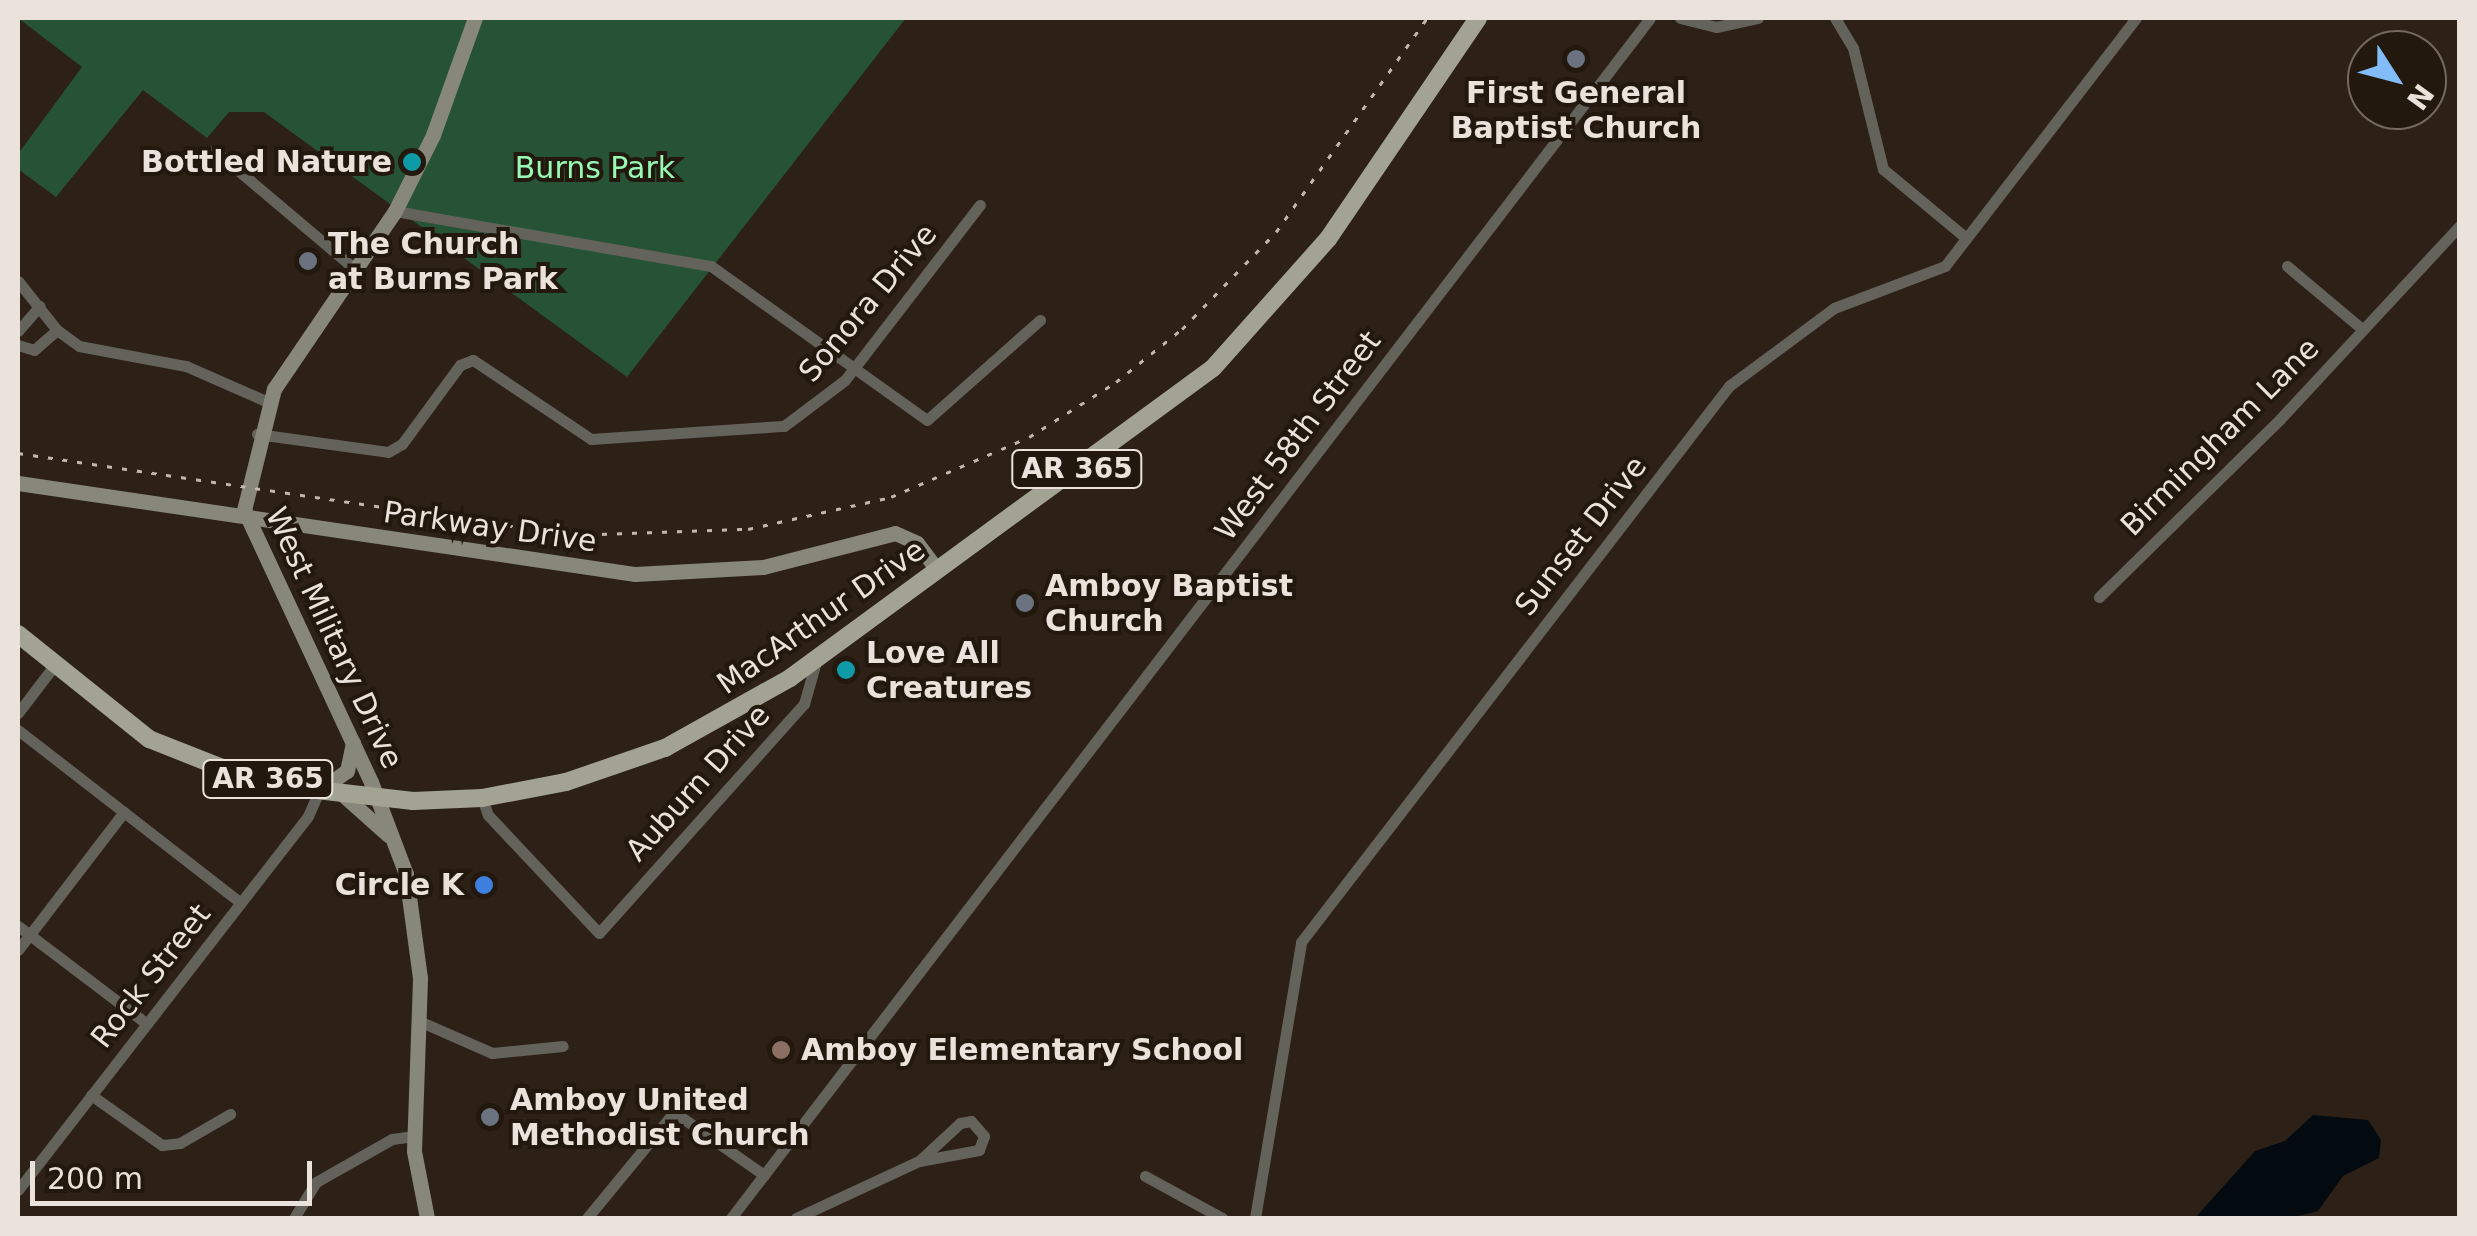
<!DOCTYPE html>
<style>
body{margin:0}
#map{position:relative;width:2477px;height:1236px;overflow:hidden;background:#2d2117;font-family:"DejaVu Sans",sans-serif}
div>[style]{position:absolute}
.green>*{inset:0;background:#265235}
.water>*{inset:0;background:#030b11}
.street>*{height:11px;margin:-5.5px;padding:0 5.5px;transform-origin:5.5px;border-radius:5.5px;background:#63635c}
.secondary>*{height:15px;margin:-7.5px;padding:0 7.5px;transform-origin:7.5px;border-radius:7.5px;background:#87877b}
.primary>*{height:18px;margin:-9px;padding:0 9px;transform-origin:9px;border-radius:9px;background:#a3a393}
.rail>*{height:2.5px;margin-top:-1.25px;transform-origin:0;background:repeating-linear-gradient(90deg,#c0b7b0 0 5px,transparent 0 15px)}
.dots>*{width:28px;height:28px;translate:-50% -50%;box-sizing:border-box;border:5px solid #23180d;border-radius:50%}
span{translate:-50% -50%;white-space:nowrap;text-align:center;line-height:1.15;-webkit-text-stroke:8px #23180d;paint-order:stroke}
.shield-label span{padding:2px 8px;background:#23180d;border:2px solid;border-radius:8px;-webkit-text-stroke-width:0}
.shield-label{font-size:28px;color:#eae2db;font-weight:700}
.poi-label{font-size:30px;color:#eae2db;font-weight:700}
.right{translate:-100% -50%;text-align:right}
.left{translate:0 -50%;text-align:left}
.park-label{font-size:30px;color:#96f9b4}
.street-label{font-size:30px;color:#eae2db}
.frame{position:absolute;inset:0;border:20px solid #eae2db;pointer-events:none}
.north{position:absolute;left:2347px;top:30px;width:100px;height:100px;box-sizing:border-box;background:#23180d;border:2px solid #73695f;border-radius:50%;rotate:126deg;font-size:28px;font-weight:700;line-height:40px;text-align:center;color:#eae2db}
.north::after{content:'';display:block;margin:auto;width:35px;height:45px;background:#83bcfb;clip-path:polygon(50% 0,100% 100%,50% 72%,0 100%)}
.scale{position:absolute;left:30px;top:1161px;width:282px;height:45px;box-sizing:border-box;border:5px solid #eae2db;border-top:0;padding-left:12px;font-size:30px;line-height:35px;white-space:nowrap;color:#eae2db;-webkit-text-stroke:8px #23180d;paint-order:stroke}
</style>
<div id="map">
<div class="green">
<i style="clip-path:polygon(18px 18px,906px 18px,627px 377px,264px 112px,229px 112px,207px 138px,143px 90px,56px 197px,18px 169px,18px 154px,82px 67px)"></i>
</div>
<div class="water">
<i style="clip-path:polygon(2313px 1115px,2368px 1120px,2381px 1140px,2379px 1158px,2343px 1176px,2318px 1211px,2290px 1218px,2195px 1218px,2255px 1151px,2285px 1141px)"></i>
</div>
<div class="street">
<i style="left:1680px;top:18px;width:37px;rotate:14deg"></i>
<i style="left:1716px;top:27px;width:43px;rotate:-12.1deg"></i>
<i style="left:1835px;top:18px;width:35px;rotate:59deg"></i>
<i style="left:1853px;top:48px;width:125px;rotate:76.1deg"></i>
<i style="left:1883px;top:169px;width:108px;rotate:39.7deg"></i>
<i style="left:214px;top:150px;width:186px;rotate:40.2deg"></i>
<i style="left:395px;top:211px;width:321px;rotate:9.9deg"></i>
<i style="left:711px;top:266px;width:265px;rotate:35.5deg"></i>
<i style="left:927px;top:420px;width:151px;rotate:-41.5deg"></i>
<i style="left:2287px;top:266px;width:97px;rotate:40deg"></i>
<i style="left:18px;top:281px;width:63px;rotate:51.5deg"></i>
<i style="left:57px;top:330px;width:27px;rotate:36deg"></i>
<i style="left:79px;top:346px;width:109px;rotate:10.6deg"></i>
<i style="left:186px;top:366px;width:90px;rotate:23.7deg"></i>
<i style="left:18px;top:331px;width:33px;rotate:-49deg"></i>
<i style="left:18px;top:345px;width:17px;rotate:17deg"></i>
<i style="left:34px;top:350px;width:30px;rotate:-41deg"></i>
<i style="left:257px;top:434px;width:132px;rotate:7.8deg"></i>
<i style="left:388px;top:452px;width:16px;rotate:-30deg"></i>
<i style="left:402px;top:444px;width:98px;rotate:-53.7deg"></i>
<i style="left:460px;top:365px;width:14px;rotate:-21deg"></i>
<i style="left:473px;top:360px;width:142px;rotate:33.8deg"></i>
<i style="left:591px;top:439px;width:193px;rotate:-3.9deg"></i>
<i style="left:784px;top:426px;width:76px;rotate:-37deg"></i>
<i style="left:845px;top:380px;width:221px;rotate:-52.4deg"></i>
<i style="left:2099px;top:597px;width:254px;rotate:-44.5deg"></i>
<i style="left:2280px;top:419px;width:265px;rotate:-47.1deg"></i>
<i style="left:18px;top:713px;width:58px;rotate:-52.7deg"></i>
<i style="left:18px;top:730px;width:281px;rotate:37.8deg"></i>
<i style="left:482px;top:798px;width:18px;rotate:71deg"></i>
<i style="left:488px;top:815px;width:162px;rotate:46.8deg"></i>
<i style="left:599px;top:933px;width:307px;rotate:-48.2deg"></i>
<i style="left:804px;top:704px;width:48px;rotate:-74.2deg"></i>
<i style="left:18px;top:926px;width:161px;rotate:37.2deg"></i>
<i style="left:18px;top:950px;width:174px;rotate:-52.5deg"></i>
<i style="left:419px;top:1021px;width:80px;rotate:23.7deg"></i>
<i style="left:492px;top:1053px;width:71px;rotate:-5.6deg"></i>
<i style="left:91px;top:1095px;width:87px;rotate:35.2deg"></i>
<i style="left:162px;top:1145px;width:18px;rotate:-6deg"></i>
<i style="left:180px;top:1143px;width:58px;rotate:-30.1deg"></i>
<i style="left:971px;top:1121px;width:20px;rotate:49deg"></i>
<i style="left:984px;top:1136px;width:15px;rotate:110deg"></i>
<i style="left:979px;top:1150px;width:61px;rotate:169.6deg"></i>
<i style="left:919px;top:1161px;width:56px;rotate:-42.8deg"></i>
<i style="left:960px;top:1123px;width:11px;rotate:-10deg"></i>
<i style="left:1145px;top:1176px;width:88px;rotate:28.6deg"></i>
<i style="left:18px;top:1190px;width:473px;rotate:-52.2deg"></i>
<i style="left:308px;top:816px;width:27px;rotate:-66deg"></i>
<i style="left:294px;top:1218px;width:42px;rotate:-58.6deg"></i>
<i style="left:316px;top:1182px;width:87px;rotate:-29.5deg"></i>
<i style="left:392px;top:1139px;width:22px;rotate:-8deg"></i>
<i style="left:587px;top:1218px;width:137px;rotate:-50.6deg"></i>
<i style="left:674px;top:1112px;width:110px;rotate:35deg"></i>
<i style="left:731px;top:1218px;width:1511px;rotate:-52.55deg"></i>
<i style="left:796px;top:1218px;width:136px;rotate:-24.9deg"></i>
<i style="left:1255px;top:1218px;width:280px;rotate:-80.5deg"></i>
<i style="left:1301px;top:942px;width:702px;rotate:-52.41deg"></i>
<i style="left:1729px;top:386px;width:131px;rotate:-36.6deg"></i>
<i style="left:1834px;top:308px;width:119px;rotate:-20.7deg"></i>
<i style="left:1945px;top:266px;width:313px;rotate:-52.4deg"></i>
</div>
<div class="secondary">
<i style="left:18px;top:483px;width:624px;rotate:8.39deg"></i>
<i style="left:635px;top:574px;width:128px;rotate:-3.1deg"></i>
<i style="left:763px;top:567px;width:136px;rotate:-14.4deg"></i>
<i style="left:895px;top:533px;width:24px;rotate:24deg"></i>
<i style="left:917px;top:543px;width:34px;rotate:53deg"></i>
<i style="left:319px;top:791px;width:34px;rotate:-36deg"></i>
<i style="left:347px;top:771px;width:29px;rotate:-78deg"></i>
<i style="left:342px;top:794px;width:62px;rotate:41.7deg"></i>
<i style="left:427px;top:1218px;width:68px;rotate:-101deg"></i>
<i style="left:414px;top:1151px;width:173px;rotate:-88deg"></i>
<i style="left:420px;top:978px;width:105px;rotate:-97.7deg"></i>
<i style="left:406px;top:874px;width:98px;rotate:-110.8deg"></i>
<i style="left:371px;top:782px;width:300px;rotate:-115deg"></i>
<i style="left:244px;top:510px;width:125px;rotate:-76.1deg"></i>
<i style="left:274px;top:389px;width:215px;rotate:-55.8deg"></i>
<i style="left:395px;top:211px;width:85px;rotate:-63.4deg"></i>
<i style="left:433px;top:135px;width:124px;rotate:-70.3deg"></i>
</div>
<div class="primary">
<i style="left:18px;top:634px;width:168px;rotate:38.7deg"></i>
<i style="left:149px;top:739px;width:82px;rotate:21.5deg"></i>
<i style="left:225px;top:769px;width:85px;rotate:13.5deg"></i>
<i style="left:308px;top:789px;width:106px;rotate:6.5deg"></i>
<i style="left:413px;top:801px;width:69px;rotate:-2.5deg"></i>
<i style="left:482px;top:798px;width:86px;rotate:-10.8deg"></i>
<i style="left:566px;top:782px;width:105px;rotate:-19deg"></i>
<i style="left:665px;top:748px;width:143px;rotate:-29.2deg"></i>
<i style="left:790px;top:678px;width:524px;rotate:-36.24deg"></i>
<i style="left:1213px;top:368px;width:173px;rotate:-48.3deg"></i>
<i style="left:1328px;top:239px;width:267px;rotate:-55.8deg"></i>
</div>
<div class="rail">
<i style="left:18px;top:453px;width:560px;rotate:8.42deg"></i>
<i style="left:572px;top:535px;width:176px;rotate:-2deg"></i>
<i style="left:748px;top:529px;width:147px;rotate:-12.6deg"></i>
<i style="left:891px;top:497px;width:150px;rotate:-23.5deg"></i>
<i style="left:1029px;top:437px;width:103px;rotate:-32.3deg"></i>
<i style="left:1116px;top:382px;width:85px;rotate:-38.8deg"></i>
<i style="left:1182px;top:329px;width:135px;rotate:-45.9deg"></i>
<i style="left:1276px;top:232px;width:262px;rotate:-54.8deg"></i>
</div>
<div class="dots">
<i style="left:1576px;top:59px;background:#6b7280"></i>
<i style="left:412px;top:162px;background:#0f9aa8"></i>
<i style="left:308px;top:261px;background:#6b7280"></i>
<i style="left:1025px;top:603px;background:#6b7280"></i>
<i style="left:846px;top:670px;background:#0f9aa8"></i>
<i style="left:484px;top:885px;background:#3f7fe0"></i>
<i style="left:781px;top:1050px;background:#8d6e63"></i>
<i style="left:490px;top:1117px;background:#6b7280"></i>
</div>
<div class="shield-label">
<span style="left:1077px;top:469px">AR 365</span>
<span style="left:268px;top:779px">AR 365</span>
</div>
<div class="poi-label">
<span style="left:1576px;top:110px">First General<br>Baptist Church</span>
<span class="right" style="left:392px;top:162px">Bottled Nature</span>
<span class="left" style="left:328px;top:261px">The Church<br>at Burns Park</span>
<span class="left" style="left:1045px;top:603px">Amboy Baptist<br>Church</span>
<span class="left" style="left:866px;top:670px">Love All<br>Creatures</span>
<span class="right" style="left:464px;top:885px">Circle K</span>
<span class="left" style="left:801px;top:1050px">Amboy Elementary School</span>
<span class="left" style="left:510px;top:1117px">Amboy United<br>Methodist Church</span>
</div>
<div class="park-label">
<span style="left:595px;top:168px">Burns Park</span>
</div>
<div class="street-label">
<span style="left:868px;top:303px;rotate:-50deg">Sonora Drive</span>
<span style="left:1298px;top:436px;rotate:-53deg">West 58th Street</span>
<span style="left:2220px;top:437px;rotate:-45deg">Birmingham Lane</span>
<span style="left:490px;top:527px;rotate:8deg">Parkway Drive</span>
<span style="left:1581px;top:536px;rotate:-52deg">Sunset Drive</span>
<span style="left:821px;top:617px;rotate:-35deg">MacArthur Drive</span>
<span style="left:334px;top:638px;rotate:65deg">West Military Drive</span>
<span style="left:698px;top:783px;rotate:-48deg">Auburn Drive</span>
<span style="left:151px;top:976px;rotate:-52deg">Rock Street</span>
</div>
<div class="frame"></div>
<div class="north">N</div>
<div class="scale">200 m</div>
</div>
